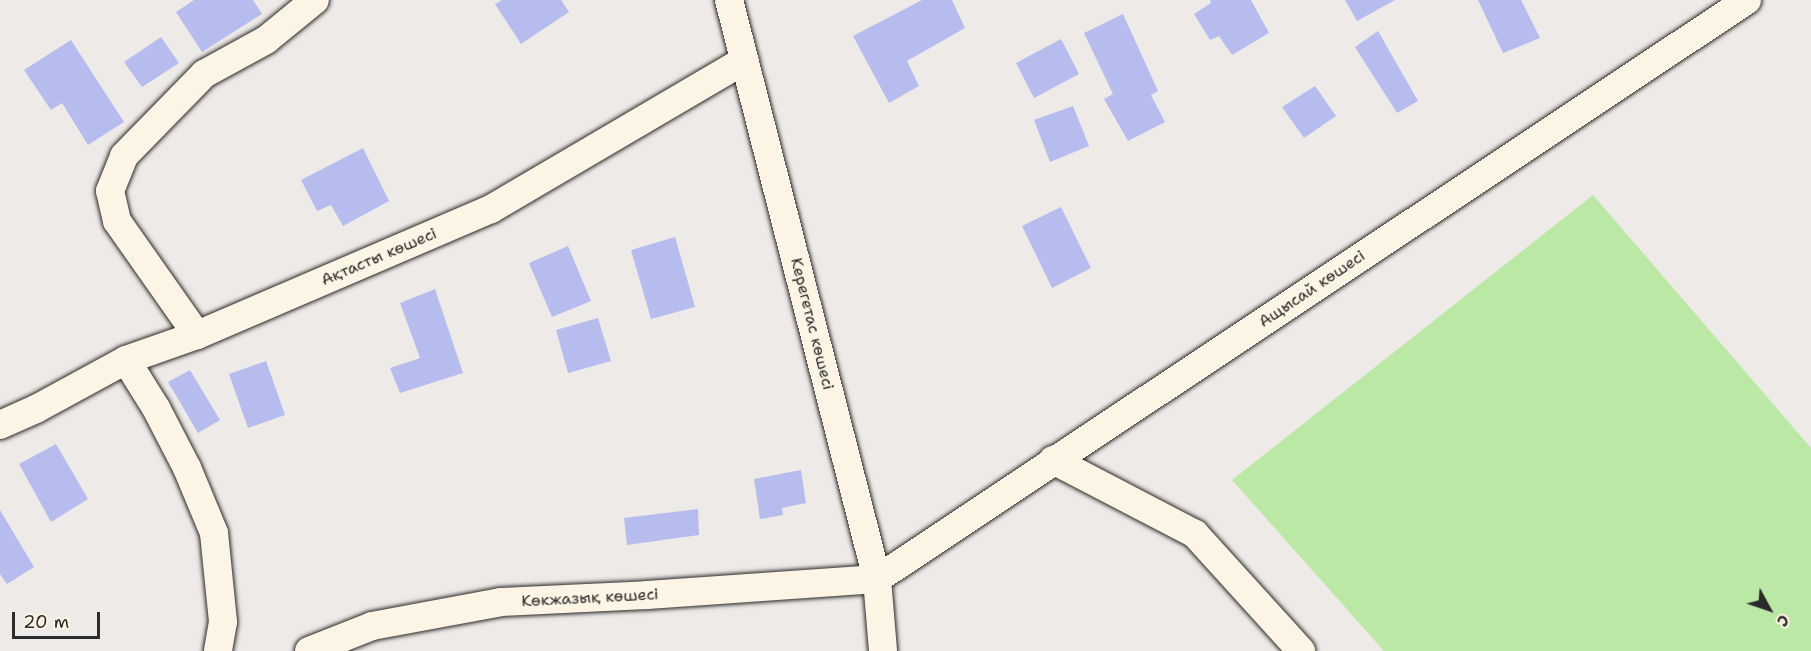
<!DOCTYPE html>
<meta charset="utf-8">
<style>
body{margin:0}
#map{position:relative;width:1811px;height:651px;overflow:hidden;background:#eeeae7;font-family:"Shantell Sans",sans-serif}
div>[style]{position:absolute}
.green>*{inset:0;background:#bce8a5}
.building>*{inset:0;background:#b6bdee}
.roads{filter:drop-shadow(0 0 2px #2b2b2b) drop-shadow(0 0 2px #2b2b2b)}
.minor>*{height:28px;margin:-14px;padding:0 14px;transform-origin:14px;border-radius:14px;background:#fcf5e5}
span{translate:-50% -50%;white-space:nowrap;text-align:center;line-height:1.15;-webkit-text-stroke:4.5px #fcf5e5;paint-order:stroke}
.street-label{font-size:16px;color:#2b2b2b}
.north{position:absolute;left:1739px;top:579px;width:60px;height:60px;-webkit-text-stroke:4px #fcf5e5;paint-order:stroke;rotate:130deg;font-size:16px;font-weight:700;line-height:24px;text-align:center;color:#2b2b2b}
.north::after{content:'';display:block;margin:auto;width:21px;height:27px;background:#2b2b2b;clip-path:polygon(50% 0,100% 100%,50% 72%,0 100%)}
.scale{position:absolute;left:12px;top:612px;width:88px;height:27px;box-sizing:border-box;border:3px solid #2b2b2b;border-top:0;padding-left:8px;font-size:18px;line-height:21px;white-space:nowrap;color:#2b2b2b;-webkit-text-stroke:4px #fcf5e5;paint-order:stroke}
</style>
<div id="map">
<div class="green">
<i style="clip-path:polygon(1593px 195px,1811px 448px,1811px 651px,1384px 651px,1232px 480px)"></i>
</div>
<div class="building">
<i style="clip-path:polygon(194px 0,253px 0,262px 14px,202px 52px,176px 12px)"></i>
<i style="clip-path:polygon(502px 0,561px 0,569px 12px,521px 44px,495px 4px)"></i>
<i style="clip-path:polygon(922px 0,952px 0,965px 28px,907px 61px,919px 86px,889px 103px,853px 36px)"></i>
<i style="clip-path:polygon(1210px 0,1251px 0,1269px 33px,1232px 55px,1219px 36px,1210px 40px,1194px 14px,1211px 3px)"></i>
<i style="clip-path:polygon(1345px 0,1395px 0,1357px 21px)"></i>
<i style="clip-path:polygon(1478px 0,1521px 0,1540px 38px,1503px 53px)"></i>
<i style="clip-path:polygon(1123px 14px,1158px 91px,1151px 95px,1165px 122px,1128px 141px,1104px 99px,1113px 94px,1084px 33px)"></i>
<i style="clip-path:polygon(1378px 31px,1418px 101px,1397px 113px,1355px 47px)"></i>
<i style="clip-path:polygon(161px 37px,179px 63px,142px 87px,124px 62px)"></i>
<i style="clip-path:polygon(1061px 39px,1079px 74px,1034px 98px,1016px 63px)"></i>
<i style="clip-path:polygon(71px 40px,124px 122px,88px 145px,62px 103px,51px 110px,24px 70px)"></i>
<i style="clip-path:polygon(1315px 86px,1336px 116px,1304px 138px,1282px 107px)"></i>
<i style="clip-path:polygon(1073px 106px,1089px 146px,1050px 162px,1034px 120px)"></i>
<i style="clip-path:polygon(363px 148px,389px 201px,343px 226px,331px 205px,317px 211px,301px 180px)"></i>
<i style="clip-path:polygon(1061px 207px,1091px 268px,1052px 288px,1022px 226px)"></i>
<i style="clip-path:polygon(675px 237px,695px 307px,651px 319px,631px 250px)"></i>
<i style="clip-path:polygon(568px 246px,591px 301px,552px 317px,529px 263px)"></i>
<i style="clip-path:polygon(435px 289px,463px 373px,400px 393px,390px 368px,420px 358px,400px 303px)"></i>
<i style="clip-path:polygon(598px 318px,611px 361px,568px 373px,556px 330px)"></i>
<i style="clip-path:polygon(266px 361px,285px 415px,248px 428px,229px 374px)"></i>
<i style="clip-path:polygon(190px 370px,220px 420px,198px 433px,168px 382px)"></i>
<i style="clip-path:polygon(56px 444px,88px 499px,51px 522px,19px 464px)"></i>
<i style="clip-path:polygon(801px 470px,806px 503px,782px 508px,783px 515px,760px 519px,754px 479px)"></i>
<i style="clip-path:polygon(698px 509px,699px 535px,627px 545px,624px 518px)"></i>
<i style="clip-path:polygon(0 510px,34px 567px,7px 584px,0 574px)"></i>
</div>
<div class="roads">
<div class="minor">
<i style="left:729px;top:0;width:598px;rotate:75.66deg"></i>
<i style="left:877px;top:579px;width:72px;rotate:85.2deg"></i>
<i style="left:197px;top:335px;width:139px;rotate:-125.1deg"></i>
<i style="left:117px;top:221px;width:31px;rotate:-103deg"></i>
<i style="left:110px;top:191px;width:38px;rotate:-68deg"></i>
<i style="left:124px;top:156px;width:115px;rotate:-45.7deg"></i>
<i style="left:204px;top:74px;width:71px;rotate:-28.7deg"></i>
<i style="left:266px;top:40px;width:63px;rotate:-39.2deg"></i>
<i style="left:126px;top:360px;width:57px;rotate:58deg"></i>
<i style="left:156px;top:408px;width:68px;rotate:62.7deg"></i>
<i style="left:187px;top:468px;width:70px;rotate:67.4deg"></i>
<i style="left:214px;top:533px;width:89px;rotate:84.2deg"></i>
<i style="left:223px;top:622px;width:29px;rotate:100deg"></i>
<i style="left:0;top:425px;width:39px;rotate:-24deg"></i>
<i style="left:36px;top:409px;width:102px;rotate:-28.6deg"></i>
<i style="left:126px;top:360px;width:75px;rotate:-19.4deg"></i>
<i style="left:197px;top:335px;width:320px;rotate:-23.2deg"></i>
<i style="left:491px;top:209px;width:294px;rotate:-30.4deg"></i>
<i style="left:1053px;top:460px;width:160px;rotate:27.5deg"></i>
<i style="left:1195px;top:534px;width:158px;rotate:47.8deg"></i>
<i style="left:309px;top:651px;width:68px;rotate:-21.6deg"></i>
<i style="left:372px;top:626px;width:131px;rotate:-10.5deg"></i>
<i style="left:501px;top:602px;width:146px;rotate:-2.7deg"></i>
<i style="left:647px;top:595px;width:231px;rotate:-4deg"></i>
<i style="left:877px;top:579px;width:1045px;rotate:-33.64deg"></i>
</div>
</div>
<div class="street-label">
<span style="left:379px;top:257px;rotate:-23deg">Ақтасты көшесі</span>
<span style="left:1312px;top:289px;rotate:-34deg">Ащысай көшесі</span>
<span style="left:812px;top:324px;rotate:76deg">Керегетас көшесі</span>
<span style="left:590px;top:598px;rotate:-3deg">Көкжазық көшесі</span>
</div>
<div class="north">С</div>
<div class="scale">20 m</div>
</div>
